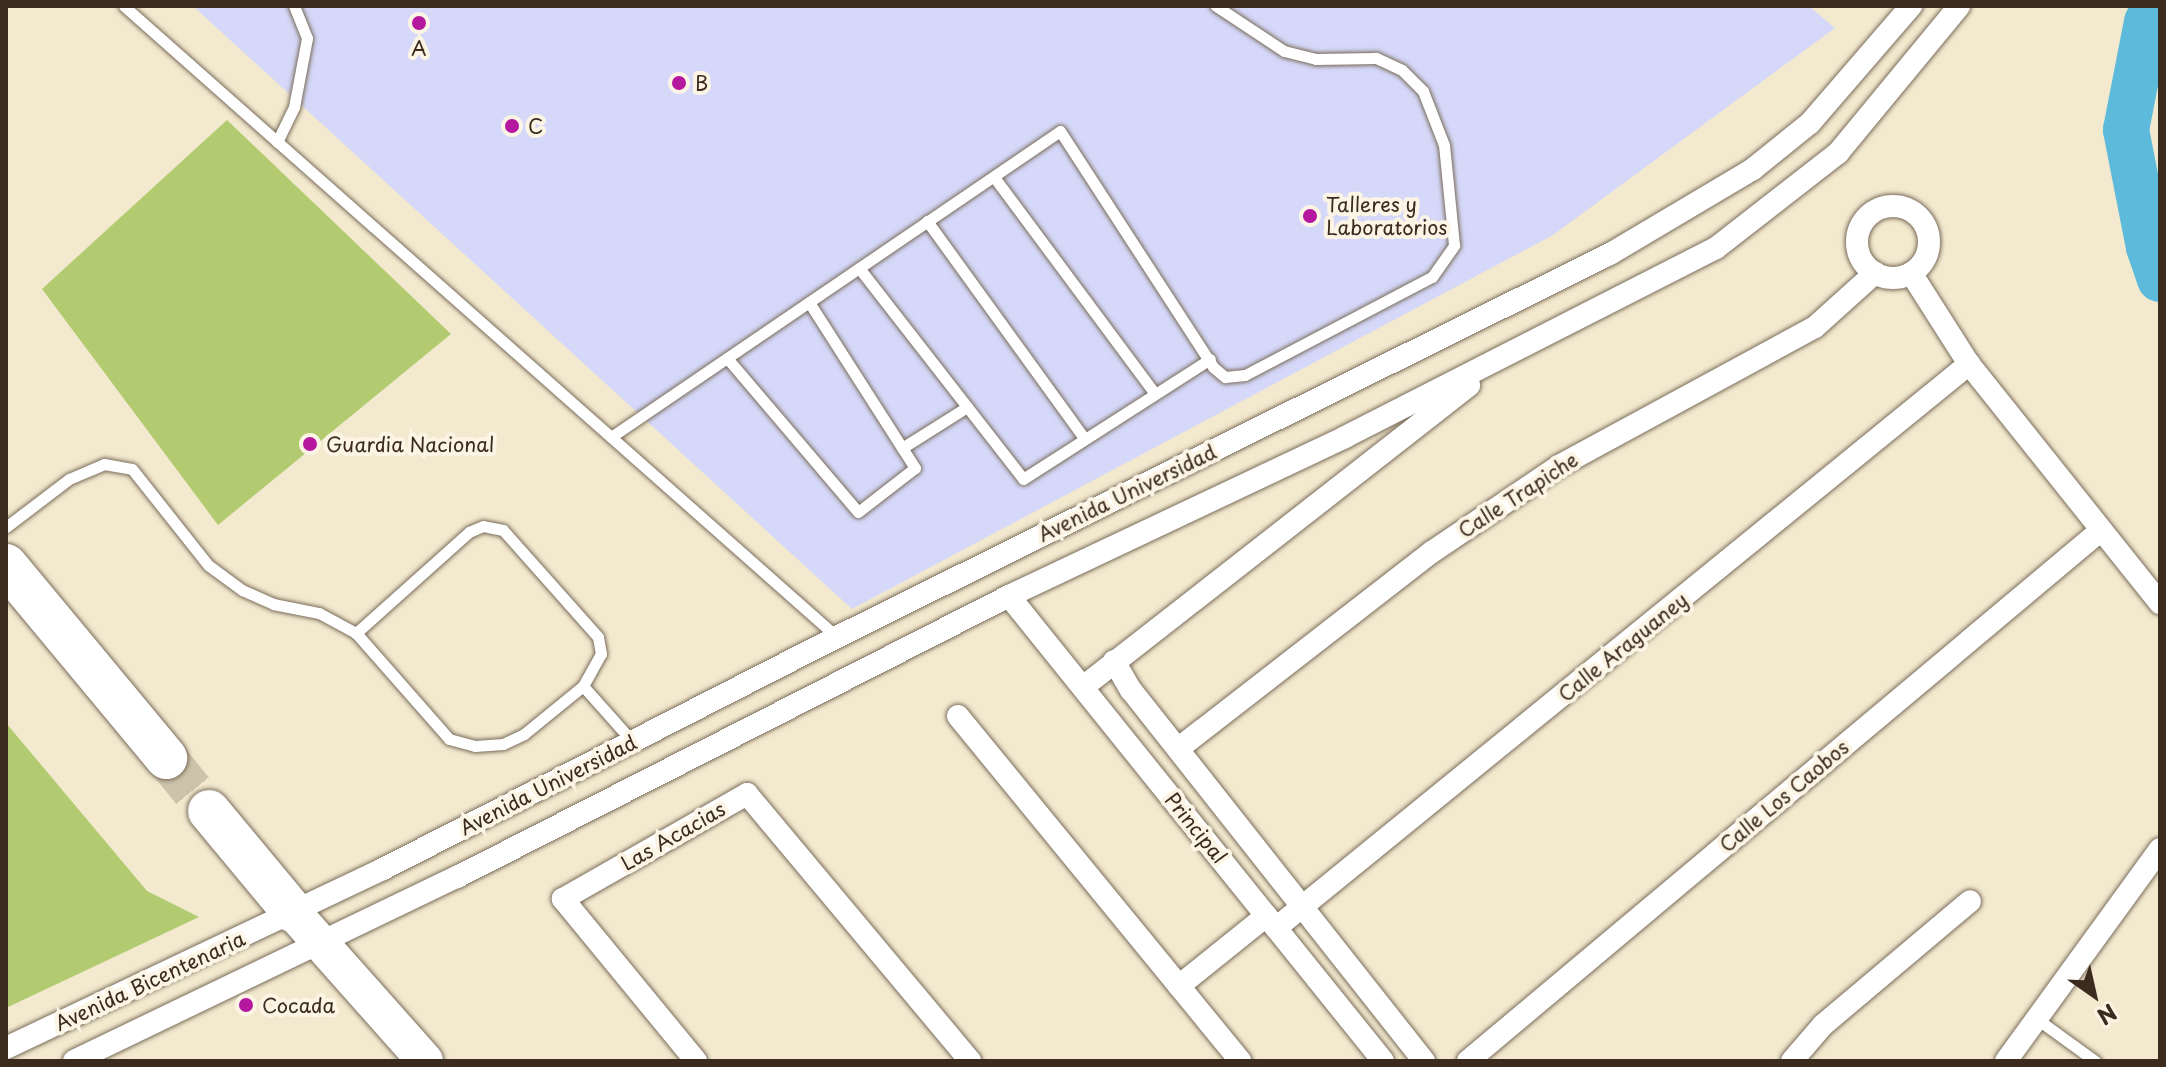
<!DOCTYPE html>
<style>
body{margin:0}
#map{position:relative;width:2166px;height:1067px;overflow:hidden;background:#f2e9ce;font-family:"Playpen Sans",sans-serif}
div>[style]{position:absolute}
.built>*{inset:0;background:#d5d8f9}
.green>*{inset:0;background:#b3cb70}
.river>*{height:46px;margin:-23px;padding:0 23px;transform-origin:23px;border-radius:23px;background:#5dbadb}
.motorway-tunnel>*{height:42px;margin-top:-21px;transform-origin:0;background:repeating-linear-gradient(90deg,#cdc3ab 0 42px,transparent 0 63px)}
.roads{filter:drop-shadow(0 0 2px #7b6d5c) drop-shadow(0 0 2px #7b6d5c)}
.service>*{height:11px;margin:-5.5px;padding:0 5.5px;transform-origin:5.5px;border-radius:5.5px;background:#fff}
.minor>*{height:22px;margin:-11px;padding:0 11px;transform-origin:11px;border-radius:11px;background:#fff}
.minor>.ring{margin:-11px;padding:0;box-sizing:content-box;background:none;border:22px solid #fff;border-radius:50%}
.primary>*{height:36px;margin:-18px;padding:0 18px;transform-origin:18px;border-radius:18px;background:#fff}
.motorway>*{height:42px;margin:-21px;padding:0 21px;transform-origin:21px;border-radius:21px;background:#fff}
.dots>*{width:22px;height:22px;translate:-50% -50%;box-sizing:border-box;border:4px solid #fcf5e5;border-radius:50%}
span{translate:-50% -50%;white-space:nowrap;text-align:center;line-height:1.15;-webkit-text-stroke:8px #fcf5e5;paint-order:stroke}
.poi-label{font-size:20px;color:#3b2a1e}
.left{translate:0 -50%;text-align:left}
.street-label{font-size:20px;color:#3b2a1e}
.frame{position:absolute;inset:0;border:8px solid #3b2a1e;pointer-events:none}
.north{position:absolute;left:2054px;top:955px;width:80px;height:80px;-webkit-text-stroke:6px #fcf5e5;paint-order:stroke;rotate:146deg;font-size:22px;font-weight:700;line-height:32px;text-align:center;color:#3b2a1e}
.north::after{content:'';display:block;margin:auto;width:28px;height:36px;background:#3b2a1e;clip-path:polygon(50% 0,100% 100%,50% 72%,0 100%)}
</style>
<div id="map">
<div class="built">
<i style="clip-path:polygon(193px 6px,1809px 6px,1835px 28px,1553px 235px,852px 609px)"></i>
</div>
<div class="green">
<i style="clip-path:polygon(227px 120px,451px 334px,218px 525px,42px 289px)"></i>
<i style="clip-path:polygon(6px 723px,147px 891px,199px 917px,6px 1008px)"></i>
</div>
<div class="river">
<i style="left:2156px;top:6px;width:18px;rotate:119deg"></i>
<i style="left:2147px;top:22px;width:110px;rotate:101deg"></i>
<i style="left:2126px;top:130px;width:119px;rotate:78.9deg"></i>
<i style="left:2149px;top:247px;width:34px;rotate:71deg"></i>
</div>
<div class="motorway-tunnel">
<i style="left:166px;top:758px;width:68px;rotate:50.9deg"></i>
</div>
<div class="roads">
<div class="service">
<i style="left:124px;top:6px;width:952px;rotate:41.51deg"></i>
<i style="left:277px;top:142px;width:39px;rotate:-64deg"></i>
<i style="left:294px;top:107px;width:70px;rotate:-79.3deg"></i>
<i style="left:307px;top:38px;width:35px;rotate:-112deg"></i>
<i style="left:994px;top:177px;width:270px;rotate:53.4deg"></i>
<i style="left:927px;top:221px;width:269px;rotate:54.1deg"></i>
<i style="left:859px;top:268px;width:267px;rotate:52.1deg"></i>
<i style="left:1023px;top:479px;width:222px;rotate:-32.7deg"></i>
<i style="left:727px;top:358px;width:202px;rotate:49.6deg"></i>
<i style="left:858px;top:512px;width:72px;rotate:-37.7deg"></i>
<i style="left:915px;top:468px;width:197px;rotate:-122.6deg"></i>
<i style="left:611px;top:437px;width:543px;rotate:-34.27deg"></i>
<i style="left:1060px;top:131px;width:281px;rotate:57deg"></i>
<i style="left:1213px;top:367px;width:16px;rotate:40deg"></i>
<i style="left:1225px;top:377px;width:20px;rotate:-6deg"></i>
<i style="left:1245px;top:375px;width:211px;rotate:-27.7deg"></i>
<i style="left:1432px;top:277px;width:39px;rotate:-55deg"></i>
<i style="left:1454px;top:245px;width:100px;rotate:-95.7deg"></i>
<i style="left:1444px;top:145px;width:58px;rotate:-111.3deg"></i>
<i style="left:1423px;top:91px;width:30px;rotate:-135deg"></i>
<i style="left:1402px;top:70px;width:29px;rotate:-155deg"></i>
<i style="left:1376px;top:58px;width:60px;rotate:179deg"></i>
<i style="left:1316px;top:59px;width:33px;rotate:-166deg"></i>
<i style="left:1284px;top:51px;width:82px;rotate:-146.5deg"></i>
<i style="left:902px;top:448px;width:77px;rotate:-32.2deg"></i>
<i style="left:6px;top:527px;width:79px;rotate:-37.3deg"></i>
<i style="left:69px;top:479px;width:38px;rotate:-23deg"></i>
<i style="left:104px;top:464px;width:28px;rotate:10deg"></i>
<i style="left:132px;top:469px;width:122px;rotate:51.6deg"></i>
<i style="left:208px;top:565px;width:42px;rotate:36.3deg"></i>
<i style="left:242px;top:590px;width:34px;rotate:24deg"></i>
<i style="left:273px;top:604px;width:47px;rotate:11.1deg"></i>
<i style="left:319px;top:613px;width:42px;rotate:28.4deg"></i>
<i style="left:356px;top:633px;width:141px;rotate:48.7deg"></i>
<i style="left:449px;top:739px;width:27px;rotate:15deg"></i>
<i style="left:475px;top:746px;width:28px;rotate:-4deg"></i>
<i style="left:503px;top:744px;width:23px;rotate:-25deg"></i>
<i style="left:524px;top:734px;width:76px;rotate:-39.1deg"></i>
<i style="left:583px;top:686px;width:37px;rotate:-61deg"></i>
<i style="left:601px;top:654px;width:17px;rotate:-100deg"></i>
<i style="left:598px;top:637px;width:143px;rotate:-131.6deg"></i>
<i style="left:503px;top:530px;width:20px;rotate:-169deg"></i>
<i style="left:483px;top:526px;width:15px;rotate:157deg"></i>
<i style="left:469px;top:532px;width:152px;rotate:138.2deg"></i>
<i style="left:583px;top:686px;width:74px;rotate:48.3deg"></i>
<i style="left:2037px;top:1019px;width:72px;rotate:35.9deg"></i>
</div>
<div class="minor">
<i class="ring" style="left:1857px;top:206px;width:50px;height:50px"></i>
<i style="left:1911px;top:273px;width:108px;rotate:57.5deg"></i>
<i style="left:1969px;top:364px;width:306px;rotate:51.4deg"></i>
<i style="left:1009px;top:596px;width:597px;rotate:51.19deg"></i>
<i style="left:1114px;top:661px;width:34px;rotate:60deg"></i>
<i style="left:1131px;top:690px;width:473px;rotate:51.7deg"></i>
<i style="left:1083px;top:687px;width:490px;rotate:-38deg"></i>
<i style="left:958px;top:716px;width:446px;rotate:50.7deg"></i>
<i style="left:1179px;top:748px;width:320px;rotate:-37.8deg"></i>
<i style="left:1432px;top:552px;width:153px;rotate:-34.1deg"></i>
<i style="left:1559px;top:466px;width:291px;rotate:-28.5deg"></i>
<i style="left:1815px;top:327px;width:81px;rotate:-42deg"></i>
<i style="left:1276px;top:928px;width:894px;rotate:-39.14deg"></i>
<i style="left:1179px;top:986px;width:112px;rotate:-38.8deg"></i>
<i style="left:6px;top:1048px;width:417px;rotate:-25.4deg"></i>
<i style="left:383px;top:869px;width:510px;rotate:-27.07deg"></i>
<i style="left:837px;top:637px;width:863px;rotate:-26.36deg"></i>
<i style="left:1610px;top:254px;width:166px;rotate:-30.7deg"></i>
<i style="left:1753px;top:169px;width:73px;rotate:-38.9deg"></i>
<i style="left:1810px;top:123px;width:155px;rotate:-49.2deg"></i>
<i style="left:74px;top:1061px;width:425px;rotate:-25.7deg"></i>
<i style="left:457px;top:877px;width:619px;rotate:-26.98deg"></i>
<i style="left:1009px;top:596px;width:372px;rotate:-25.3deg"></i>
<i style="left:1345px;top:437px;width:416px;rotate:-27deg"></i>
<i style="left:1716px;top:248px;width:155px;rotate:-37.9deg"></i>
<i style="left:1838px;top:153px;width:190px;rotate:-50.5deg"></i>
<i style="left:696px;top:1061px;width:210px;rotate:-129.4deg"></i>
<i style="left:563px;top:899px;width:212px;rotate:-29.7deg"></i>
<i style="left:747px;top:794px;width:348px;rotate:50.1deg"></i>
<i style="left:1468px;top:1061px;width:825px;rotate:-39.98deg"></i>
<i style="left:1792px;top:1061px;width:48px;rotate:-49.3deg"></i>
<i style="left:1823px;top:1025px;width:192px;rotate:-40.1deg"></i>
<i style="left:2006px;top:1061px;width:262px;rotate:-54deg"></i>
</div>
<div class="primary">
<i style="left:292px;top:911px;width:200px;rotate:48.4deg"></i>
</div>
<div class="motorway">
<i style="left:6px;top:565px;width:251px;rotate:50.3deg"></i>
<i style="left:209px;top:811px;width:130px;rotate:50.3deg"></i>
</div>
</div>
<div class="dots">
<i style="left:419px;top:23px;background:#b5179e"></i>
<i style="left:679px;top:83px;background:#b5179e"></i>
<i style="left:512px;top:126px;background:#b5179e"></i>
<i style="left:1310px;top:216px;background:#b5179e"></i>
<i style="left:310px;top:444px;background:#b5179e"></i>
<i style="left:246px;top:1005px;background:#b5179e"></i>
</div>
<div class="poi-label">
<span style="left:419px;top:48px">A</span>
<span class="left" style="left:695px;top:83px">B</span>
<span class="left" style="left:528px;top:126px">C</span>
<span class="left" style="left:1326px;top:216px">Talleres y<br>Laboratorios</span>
<span class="left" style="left:326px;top:444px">Guardia Nacional</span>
<span class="left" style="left:262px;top:1005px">Cocada</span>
</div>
<div class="street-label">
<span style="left:1127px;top:493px;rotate:-26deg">Avenida Universidad</span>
<span style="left:1518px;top:495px;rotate:-33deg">Calle Trapiche</span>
<span style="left:1623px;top:647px;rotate:-39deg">Calle Araguaney</span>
<span style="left:548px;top:785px;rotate:-27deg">Avenida Universidad</span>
<span style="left:1784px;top:796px;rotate:-40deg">Calle Los Caobos</span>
<span style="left:1196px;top:828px;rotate:51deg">Principal</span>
<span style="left:673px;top:836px;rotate:-30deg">Las Acacias</span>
<span style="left:150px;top:981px;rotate:-25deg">Avenida Bicentenaria</span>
</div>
<div class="frame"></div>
<div class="north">N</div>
</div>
